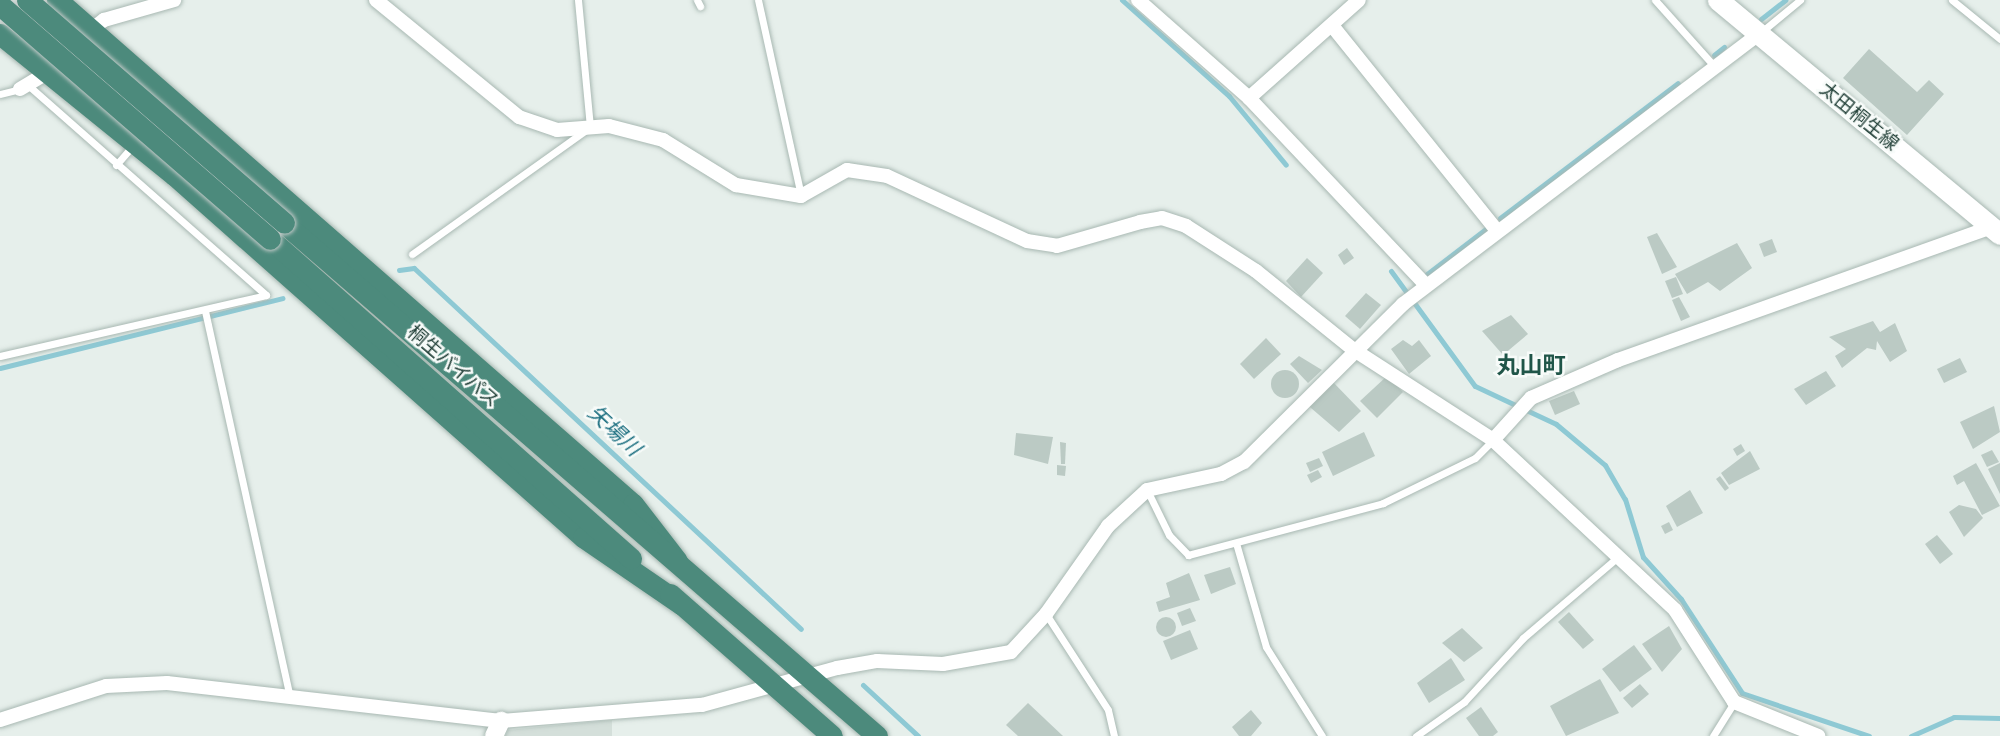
<!DOCTYPE html>
<meta charset="utf-8">
<style>
body{margin:0}
#map{position:relative;width:2000px;height:736px;overflow:hidden;background:#e6efeb;font-family:Overpass,"Noto Sans JP",sans-serif}
div>[style]{position:absolute}
.built>*{inset:0;background:#d4dfda}
.stream>*{height:5px;margin:-2.5px;padding:0 2.5px;transform-origin:2.5px;border-radius:2.5px;background:#8ec9d4}
.building>*{inset:0;background:#bbcac4}
.round{border-radius:50%}
.roads{filter:drop-shadow(0 0 2px #a8b8b2) drop-shadow(0 0 2px #a8b8b2)}
.service>*{height:7px;margin:-3.5px;padding:0 3.5px;transform-origin:3.5px;border-radius:3.5px;background:#fff}
.minor>*{height:14px;margin:-7px;padding:0 7px;transform-origin:7px;border-radius:7px;background:#fff}
.tertiary>*{height:18px;margin:-9px;padding:0 9px;transform-origin:9px;border-radius:9px;background:#fff}
.secondary>*{height:21px;margin:-10.5px;padding:0 10.5px;transform-origin:10.5px;border-radius:10.5px;background:#fff}
.trunk>*{height:21px;margin:-10.5px;padding:0 10.5px;transform-origin:10.5px;border-radius:10.5px;background:#4c8a7c}
.bridges{filter:drop-shadow(0 0 2px #c2cac8) drop-shadow(0 0 2px #c2cac8)}
.trunk-bridge>*{height:21px;margin:-10.5px;padding:0 10.5px;transform-origin:10.5px;border-radius:10.5px;background:#4c8a7c}
span{translate:-50% -50%;white-space:nowrap;text-align:center;line-height:1.15;-webkit-text-stroke:5px #f7fbf9;paint-order:stroke}
.street-label{font-size:19px;color:#24423a}
.water-label{font-size:21px;color:#1c6f80;font-style:italic}
.quarter-label{font-size:23px;color:#1f5548;font-weight:700}
</style>
<div id="map">
<div class="built">
<i style="clip-path:polygon(612px 720px,612px 736px,505px 736px,508px 730px)"></i>
</div>
<div class="stream">
<i style="left:1122px;top:0;width:144px;rotate:41.9deg"></i>
<i style="left:1229px;top:96px;width:89px;rotate:50.4deg"></i>
<i style="left:1761px;top:19px;width:31px;rotate:-38deg"></i>
<i style="left:1714px;top:55px;width:13px;rotate:-39deg"></i>
<i style="left:1500px;top:218px;width:223px;rotate:-37.2deg"></i>
<i style="left:399px;top:270px;width:15px;rotate:-8deg"></i>
<i style="left:414px;top:268px;width:529px;rotate:43.01deg"></i>
<i style="left:1391px;top:271px;width:142px;rotate:53.9deg"></i>
<i style="left:1475px;top:386px;width:89px;rotate:25.1deg"></i>
<i style="left:1556px;top:424px;width:64px;rotate:39.9deg"></i>
<i style="left:1605px;top:465px;width:39px;rotate:60deg"></i>
<i style="left:1625px;top:499px;width:61px;rotate:72.8deg"></i>
<i style="left:1643px;top:557px;width:57px;rotate:47.9deg"></i>
<i style="left:1681px;top:599px;width:112px;rotate:57deg"></i>
<i style="left:1742px;top:693px;width:134px;rotate:18.7deg"></i>
<i style="left:1427px;top:274px;width:76px;rotate:-37.5deg"></i>
<i style="left:0;top:368px;width:291px;rotate:-13.9deg"></i>
<i style="left:863px;top:685px;width:75px;rotate:42.8deg"></i>
<i style="left:1911px;top:736px;width:47px;rotate:-23.8deg"></i>
<i style="left:1954px;top:717px;width:46px;rotate:1.2deg"></i>
</div>
<div class="building">
<i style="clip-path:polygon(1869px 49px,1917px 92px,1929px 80px,1944px 94px,1907px 135px,1843px 78px)"></i>
<i style="clip-path:polygon(1657px 233px,1677px 267px,1662px 274px,1647px 237px)"></i>
<i style="clip-path:polygon(1772px 239px,1777px 252px,1764px 257px,1759px 244px)"></i>
<i style="clip-path:polygon(1737px 243px,1752px 268px,1720px 291px,1708px 282px,1687px 294px,1675px 274px)"></i>
<i style="clip-path:polygon(1347px 248px,1354px 258px,1344px 265px,1338px 255px)"></i>
<i style="clip-path:polygon(1307px 258px,1323px 273px,1301px 297px,1286px 281px)"></i>
<i style="clip-path:polygon(1676px 277px,1683px 294px,1672px 298px,1665px 281px)"></i>
<i style="clip-path:polygon(1366px 293px,1381px 305px,1360px 329px,1345px 316px)"></i>
<i style="clip-path:polygon(1679px 297px,1690px 317px,1681px 321px,1672px 300px)"></i>
<i style="clip-path:polygon(1511px 315px,1528px 334px,1503px 355px,1482px 331px)"></i>
<i style="clip-path:polygon(1873px 321px,1880px 332px,1895px 323px,1907px 351px,1890px 362px,1877px 341px,1876px 350px,1867px 348px,1842px 368px,1835px 356px,1846px 349px,1829px 337px)"></i>
<i style="clip-path:polygon(1266px 338px,1281px 354px,1254px 379px,1240px 364px)"></i>
<i style="clip-path:polygon(1403px 340px,1412px 346px,1419px 340px,1431px 356px,1409px 374px,1391px 349px)"></i>
<i style="clip-path:polygon(1299px 356px,1322px 370px,1308px 383px,1290px 364px)"></i>
<i style="clip-path:polygon(1960px 358px,1967px 372px,1944px 383px,1937px 369px)"></i>
<i class="round" style="left:1271px;top:370px;width:28px;height:28px"></i>
<i style="clip-path:polygon(1826px 371px,1836px 386px,1806px 405px,1794px 389px)"></i>
<i style="clip-path:polygon(1387px 376px,1403px 392px,1377px 418px,1360px 401px)"></i>
<i style="clip-path:polygon(1332px 381px,1361px 411px,1339px 432px,1304px 402px)"></i>
<i style="clip-path:polygon(1574px 391px,1580px 404px,1555px 415px,1549px 401px)"></i>
<i style="clip-path:polygon(1994px 406px,2000px 432px,1973px 449px,1960px 422px)"></i>
<i style="clip-path:polygon(1364px 432px,1375px 456px,1333px 476px,1322px 452px)"></i>
<i style="clip-path:polygon(1016px 433px,1053px 437px,1048px 464px,1014px 455px)"></i>
<i style="clip-path:polygon(1060px 442px,1066px 443px,1065px 464px,1061px 464px)"></i>
<i style="clip-path:polygon(1741px 444px,1745px 451px,1737px 456px,1733px 449px)"></i>
<i style="clip-path:polygon(1992px 450px,1999px 462px,1987px 467px,1981px 455px)"></i>
<i style="clip-path:polygon(1750px 451px,1760px 469px,1729px 485px,1721px 473px)"></i>
<i style="clip-path:polygon(1319px 458px,1323px 466px,1310px 472px,1306px 463px)"></i>
<i style="clip-path:polygon(1976px 463px,2000px 506px,1982px 515px,1964px 481px,1957px 485px,1953px 476px)"></i>
<i style="clip-path:polygon(2000px 463px,2000px 494px,1988px 469px)"></i>
<i style="clip-path:polygon(1057px 465px,1066px 466px,1065px 476px,1057px 475px)"></i>
<i style="clip-path:polygon(1318px 470px,1322px 477px,1311px 483px,1307px 475px)"></i>
<i style="clip-path:polygon(1720px 476px,1729px 488px,1725px 491px,1716px 479px)"></i>
<i style="clip-path:polygon(1690px 490px,1703px 513px,1677px 527px,1666px 506px)"></i>
<i style="clip-path:polygon(1959px 505px,1976px 509px,1983px 518px,1964px 537px,1949px 512px)"></i>
<i style="clip-path:polygon(1669px 522px,1673px 530px,1665px 534px,1661px 526px)"></i>
<i style="clip-path:polygon(1937px 535px,1953px 554px,1940px 564px,1925px 544px)"></i>
<i style="clip-path:polygon(1230px 567px,1236px 584px,1211px 594px,1204px 575px)"></i>
<i style="clip-path:polygon(1189px 573px,1200px 600px,1159px 612px,1156px 602px,1170px 597px,1166px 583px)"></i>
<i style="clip-path:polygon(1190px 608px,1196px 621px,1182px 626px,1177px 613px)"></i>
<i style="clip-path:polygon(1569px 612px,1594px 640px,1583px 649px,1558px 622px)"></i>
<i class="round" style="left:1156px;top:617px;width:20px;height:20px"></i>
<i style="clip-path:polygon(1669px 626px,1682px 649px,1662px 672px,1642px 644px)"></i>
<i style="clip-path:polygon(1462px 628px,1483px 648px,1464px 662px,1442px 643px)"></i>
<i style="clip-path:polygon(1190px 630px,1198px 649px,1171px 660px,1163px 641px)"></i>
<i style="clip-path:polygon(1634px 645px,1652px 669px,1620px 692px,1602px 669px)"></i>
<i style="clip-path:polygon(1451px 658px,1465px 680px,1429px 703px,1417px 683px)"></i>
<i style="clip-path:polygon(1600px 679px,1619px 713px,1566px 736px,1550px 706px)"></i>
<i style="clip-path:polygon(1640px 684px,1649px 694px,1632px 708px,1623px 698px)"></i>
<i style="clip-path:polygon(1028px 703px,1063px 736px,1018px 736px,1006px 725px)"></i>
<i style="clip-path:polygon(1481px 707px,1498px 732px,1493px 736px,1479px 736px,1466px 718px)"></i>
<i style="clip-path:polygon(1251px 710px,1262px 723px,1251px 736px,1239px 736px,1232px 727px)"></i>
</div>
<div class="roads">
<div class="service">
<i style="left:697px;top:0;width:7px;rotate:63deg"></i>
<i style="left:758px;top:0;width:201px;rotate:77.6deg"></i>
<i style="left:1655px;top:0;width:90px;rotate:48.2deg"></i>
<i style="left:1952px;top:0;width:62px;rotate:39.1deg"></i>
<i style="left:1760px;top:33px;width:52px;rotate:-39.5deg"></i>
<i style="left:0;top:94px;width:21px;rotate:-14deg"></i>
<i style="left:116px;top:165px;width:28px;rotate:-49deg"></i>
<i style="left:412px;top:254px;width:219px;rotate:-35.5deg"></i>
<i style="left:590px;top:127px;width:128px;rotate:-95.4deg"></i>
<i style="left:205px;top:311px;width:395px;rotate:77.6deg"></i>
<i style="left:0;top:356px;width:273px;rotate:-12.9deg"></i>
<i style="left:266px;top:295px;width:315px;rotate:-138.6deg"></i>
<i style="left:1147px;top:490px;width:50px;rotate:63.9deg"></i>
<i style="left:1169px;top:535px;width:28px;rotate:46deg"></i>
<i style="left:1188px;top:555px;width:202px;rotate:-14.9deg"></i>
<i style="left:1383px;top:503px;width:102px;rotate:-26.1deg"></i>
<i style="left:1475px;top:458px;width:25px;rotate:-45deg"></i>
<i style="left:1236px;top:543px;width:108px;rotate:73.9deg"></i>
<i style="left:1266px;top:647px;width:105px;rotate:57.8deg"></i>
<i style="left:1046px;top:614px;width:114px;rotate:57.1deg"></i>
<i style="left:1108px;top:710px;width:27px;rotate:77deg"></i>
<i style="left:1416px;top:736px;width:59px;rotate:-35.3deg"></i>
<i style="left:1464px;top:702px;width:87px;rotate:-47.3deg"></i>
<i style="left:1523px;top:638px;width:126px;rotate:-40.5deg"></i>
<i style="left:1713px;top:736px;width:40px;rotate:-58deg"></i>
</div>
<div class="minor">
<i style="left:376px;top:0;width:185px;rotate:39.3deg"></i>
<i style="left:519px;top:117px;width:40px;rotate:18.9deg"></i>
<i style="left:557px;top:130px;width:52px;rotate:-4.4deg"></i>
<i style="left:609px;top:126px;width:56px;rotate:14.5deg"></i>
<i style="left:663px;top:140px;width:86px;rotate:31.7deg"></i>
<i style="left:736px;top:185px;width:66px;rotate:9.6deg"></i>
<i style="left:801px;top:196px;width:53px;rotate:-29.5deg"></i>
<i style="left:847px;top:170px;width:40px;rotate:8.5deg"></i>
<i style="left:887px;top:176px;width:154px;rotate:24.9deg"></i>
<i style="left:1027px;top:241px;width:30px;rotate:9deg"></i>
<i style="left:1057px;top:246px;width:86px;rotate:-16.1deg"></i>
<i style="left:1140px;top:222px;width:22px;rotate:-10deg"></i>
<i style="left:1162px;top:218px;width:25px;rotate:18deg"></i>
<i style="left:1186px;top:226px;width:83px;rotate:32.7deg"></i>
<i style="left:1256px;top:271px;width:126px;rotate:38.9deg"></i>
<i style="left:1354px;top:350px;width:166px;rotate:32.9deg"></i>
<i style="left:1493px;top:440px;width:249px;rotate:43deg"></i>
<i style="left:1675px;top:610px;width:109px;rotate:57.3deg"></i>
<i style="left:1734px;top:702px;width:91px;rotate:22deg"></i>
<i style="left:1138px;top:0;width:148px;rotate:41.4deg"></i>
<i style="left:1249px;top:98px;width:257px;rotate:46.6deg"></i>
<i style="left:1334px;top:28px;width:260px;rotate:51.2deg"></i>
<i style="left:86px;top:34px;width:23px;rotate:-38deg"></i>
<i style="left:104px;top:20px;width:73px;rotate:-15.9deg"></i>
<i style="left:20px;top:89px;width:39px;rotate:-31deg"></i>
<i style="left:1249px;top:98px;width:147px;rotate:-41.7deg"></i>
<i style="left:1493px;top:440px;width:57px;rotate:-47.9deg"></i>
<i style="left:1531px;top:398px;width:95px;rotate:-23.6deg"></i>
<i style="left:1618px;top:360px;width:396px;rotate:-19.6deg"></i>
<i style="left:0;top:720px;width:111px;rotate:-17.8deg"></i>
<i style="left:106px;top:686px;width:61px;rotate:-2.8deg"></i>
<i style="left:167px;top:683px;width:336px;rotate:6.5deg"></i>
<i style="left:501px;top:721px;width:202px;rotate:-4.6deg"></i>
<i style="left:702px;top:705px;width:140px;rotate:-15.3deg"></i>
<i style="left:837px;top:668px;width:41px;rotate:-9.9deg"></i>
<i style="left:877px;top:661px;width:66px;rotate:2.6deg"></i>
<i style="left:943px;top:664px;width:69px;rotate:-10deg"></i>
<i style="left:1011px;top:652px;width:52px;rotate:-47.4deg"></i>
<i style="left:1046px;top:614px;width:108px;rotate:-54.8deg"></i>
<i style="left:1108px;top:526px;width:53px;rotate:-42.7deg"></i>
<i style="left:1147px;top:490px;width:76px;rotate:-12.2deg"></i>
<i style="left:1221px;top:474px;width:26px;rotate:-28deg"></i>
<i style="left:1244px;top:462px;width:224px;rotate:-44.8deg"></i>
<i style="left:1403px;top:304px;width:445px;rotate:-37.2deg"></i>
</div>
<div class="tertiary">
<i style="left:494px;top:736px;width:17px;rotate:-65deg"></i>
</div>
<div class="secondary">
<i style="left:1718px;top:0;width:366px;rotate:39.7deg"></i>
</div>
<div class="trunk">
<i style="left:57px;top:0;width:765px;rotate:41.19deg"></i>
<i style="left:633px;top:504px;width:72px;rotate:52.3deg"></i>
<i style="left:0;top:34px;width:224px;rotate:39deg"></i>
<i style="left:174px;top:175px;width:546px;rotate:41.51deg"></i>
<i style="left:583px;top:537px;width:119px;rotate:34.4deg"></i>
<i style="left:284px;top:223px;width:784px;rotate:40.86deg"></i>
<i style="left:270px;top:239px;width:482px;rotate:41.5deg"></i>
<i style="left:670px;top:594px;width:215px;rotate:41.2deg"></i>
</div>
</div>
<div class="bridges">
<div class="trunk-bridge">
<i style="left:27px;top:0;width:340px;rotate:40.9deg"></i>
<i style="left:0;top:5px;width:357px;rotate:40.9deg"></i>
</div>
</div>
<div class="street-label">
<span style="left:1858px;top:118px;rotate:39deg">太田桐生線</span>
<span style="left:452px;top:368px;rotate:41deg">桐生バイパス</span>
</div>
<div class="water-label">
<span style="left:613px;top:432px;rotate:43deg">矢場川</span>
</div>
<div class="quarter-label">
<span style="left:1531px;top:368px">丸山町</span>
</div>
</div>
